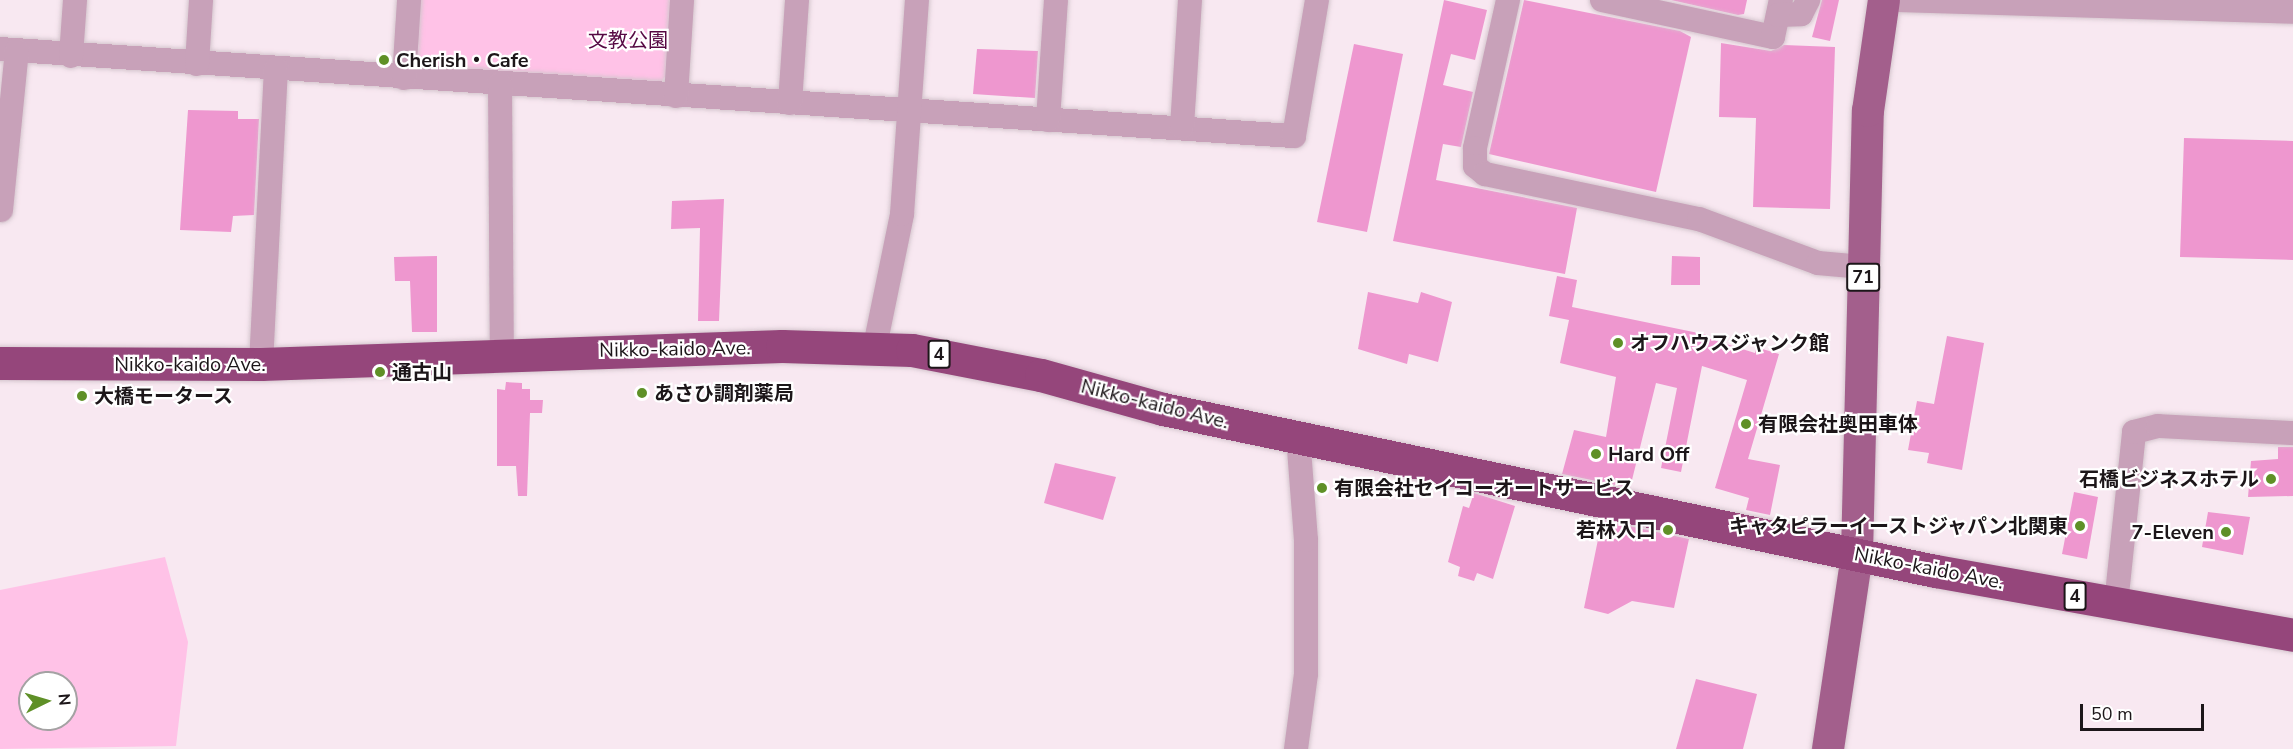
<!DOCTYPE html>
<meta charset="utf-8">
<style>
body{margin:0}
#map{position:relative;width:2293px;height:749px;overflow:hidden;background:#f8e8f1;font-family:"Nunito Sans","Noto Sans JP",sans-serif}
div>[style]{position:absolute}
.green>*{inset:0;background:#ffc2e7}
.building>*{inset:0;background:#ee97cf}
.roads{filter:drop-shadow(0 0 2px #d5c6ce) drop-shadow(0 0 2px #d5c6ce)}
.minor>*{height:24px;margin:-12px;padding:0 12px;transform-origin:12px;border-radius:12px;background:#c8a1b9}
.major>*{height:32px;margin:-16px;padding:0 16px;transform-origin:16px;border-radius:16px;background:#a35f8c}
.highway>*{height:33px;margin:-16.5px;padding:0 16.5px;transform-origin:16.5px;border-radius:16.5px;background:#95467b}
.dots>*{width:16px;height:16px;translate:-50% -50%;box-sizing:border-box;border:3px solid #fff;border-radius:50%}
span{translate:-50% -50%;white-space:nowrap;text-align:center;line-height:1.15;-webkit-text-stroke:4.5px #fff;paint-order:stroke}
.shield-label span{padding:2px 4px;background:#fff;border:2px solid;border-radius:4px;-webkit-text-stroke-width:0}
.shield-label{font-size:18px;color:#1c1619;font-weight:700}
.park-label{font-size:20px;color:#560843}
.poi-label{font-size:20px;color:#1c1619;font-weight:700}
.left{translate:0 -50%;text-align:left}
.right{translate:-100% -50%;text-align:right}
.street-label{font-size:20px;color:#1c1619}
.north{position:absolute;left:18px;top:671px;width:60px;height:60px;box-sizing:border-box;background:#fff;border:2px solid #a4a2a3;border-radius:50%;rotate:85deg;font-size:16px;font-weight:700;line-height:24px;text-align:center;color:#1c1619}
.north::after{content:'';display:block;margin:auto;width:21px;height:27px;background:#5f9027;clip-path:polygon(50% 0,100% 100%,50% 72%,0 100%)}
.scale{position:absolute;left:2080px;top:704px;width:124px;height:27px;box-sizing:border-box;border:3px solid #1c1619;border-top:0;padding-left:8px;font-size:18px;line-height:21px;white-space:nowrap;color:#1c1619;-webkit-text-stroke:4px #fff;paint-order:stroke}
</style>
<div id="map">
<div class="green">
<i style="clip-path:polygon(419px 0,673px 0,667px 74px,661px 82px,423px 67px,416px 57px)"></i>
<i style="clip-path:polygon(evenodd,165px 557px,188px 642px,176px 746px,0 749px,0 590px,165px 557px,30px 683px,66px 683px,66px 719px,30px 719px,30px 683px)"></i>
</div>
<div class="building">
<i style="clip-path:polygon(1444px 0,1487px 10px,1475px 60px,1451px 54px,1443px 85px,1473px 92px,1461px 147px,1443px 144px,1436px 180px,1577px 208px,1565px 274px,1393px 241px)"></i>
<i style="clip-path:polygon(1524px 0,1680px 31px,1691px 37px,1656px 192px,1489px 154px)"></i>
<i style="clip-path:polygon(1671px 0,1747px 0,1744px 14px,1738px 15px)"></i>
<i style="clip-path:polygon(1822px 0,1839px 0,1830px 41px,1812px 37px)"></i>
<i style="clip-path:polygon(1721px 43px,1771px 51px,1784px 45px,1835px 47px,1830px 209px,1753px 207px,1756px 118px,1719px 117px)"></i>
<i style="clip-path:polygon(1354px 44px,1403px 54px,1367px 232px,1317px 222px)"></i>
<i style="clip-path:polygon(977px 49px,1038px 51px,1035px 98px,973px 94px)"></i>
<i style="clip-path:polygon(188px 110px,238px 111px,238px 119px,259px 119px,254px 215px,233px 216px,231px 232px,180px 230px)"></i>
<i style="clip-path:polygon(2184px 138px,2293px 141px,2293px 260px,2180px 257px)"></i>
<i style="clip-path:polygon(724px 199px,719px 321px,698px 321px,700px 228px,671px 229px,672px 201px)"></i>
<i style="clip-path:polygon(437px 256px,437px 332px,412px 332px,410px 281px,395px 281px,394px 257px)"></i>
<i style="clip-path:polygon(1672px 256px,1700px 257px,1700px 285px,1671px 285px)"></i>
<i style="clip-path:polygon(1557px 276px,1577px 280px,1572px 307px,1708px 335px,1707px 338px,1755px 353px,1756px 347px,1779px 354px,1748px 459px,1780px 465px,1770px 515px,1746px 510px,1749px 498px,1715px 488px,1747px 380px,1702px 366px,1681px 472px,1661px 468px,1677px 388px,1656px 383px,1630px 488px,1562px 474px,1574px 430px,1606px 437px,1616px 377px,1560px 363px,1569px 320px,1549px 316px)"></i>
<i style="clip-path:polygon(1368px 292px,1418px 303px,1421px 292px,1452px 302px,1438px 362px,1409px 354px,1407px 364px,1358px 349px)"></i>
<i style="clip-path:polygon(1947px 336px,1984px 343px,1962px 470px,1927px 463px,1929px 453px,1908px 450px,1917px 401px,1934px 404px)"></i>
<i style="clip-path:polygon(506px 382px,522px 383px,522px 389px,530px 389px,530px 400px,543px 400px,542px 413px,530px 413px,527px 496px,518px 496px,516px 466px,497px 466px,497px 389px,505px 390px)"></i>
<i style="clip-path:polygon(2278px 447px,2293px 447px,2293px 496px,2248px 497px,2251px 461px,2278px 459px)"></i>
<i style="clip-path:polygon(1055px 463px,1116px 477px,1103px 520px,1044px 503px)"></i>
<i style="clip-path:polygon(2074px 492px,2098px 497px,2087px 559px,2062px 554px)"></i>
<i style="clip-path:polygon(1474px 493px,1515px 506px,1493px 579px,1477px 573px,1474px 581px,1458px 576px,1460px 567px,1448px 562px,1463px 506px,1469px 508px)"></i>
<i style="clip-path:polygon(2208px 512px,2250px 517px,2243px 555px,2202px 547px)"></i>
<i style="clip-path:polygon(1602px 520px,1689px 539px,1674px 608px,1632px 601px,1608px 614px,1584px 608px)"></i>
<i style="clip-path:polygon(1696px 679px,1757px 694px,1743px 749px,1676px 749px)"></i>
</div>
<div class="roads">
<div class="minor">
<i style="left:1508px;top:0;width:152px;rotate:102.6deg"></i>
<i style="left:1475px;top:148px;width:18px;rotate:90deg"></i>
<i style="left:1475px;top:166px;width:13px;rotate:39deg"></i>
<i style="left:1485px;top:174px;width:219px;rotate:11.9deg"></i>
<i style="left:1699px;top:219px;width:127px;rotate:20.3deg"></i>
<i style="left:1818px;top:263px;width:45px;rotate:5.1deg"></i>
<i style="left:1602px;top:0;width:175px;rotate:12.2deg"></i>
<i style="left:1773px;top:37px;width:38px;rotate:-78deg"></i>
<i style="left:1897px;top:0;width:396px;rotate:1.7deg"></i>
<i style="left:1778px;top:15px;width:23px;rotate:-2deg"></i>
<i style="left:1801px;top:14px;width:16px;rotate:-63deg"></i>
<i style="left:0;top:49px;width:1297px;rotate:3.85deg"></i>
<i style="left:1294px;top:136px;width:138px;rotate:-80.4deg"></i>
<i style="left:71px;top:56px;width:56px;rotate:-85.9deg"></i>
<i style="left:197px;top:64px;width:64px;rotate:-86.4deg"></i>
<i style="left:404px;top:78px;width:78px;rotate:-86.3deg"></i>
<i style="left:500px;top:84px;width:269px;rotate:89.6deg"></i>
<i style="left:676px;top:96px;width:96px;rotate:-86.4deg"></i>
<i style="left:790px;top:103px;width:103px;rotate:-86.1deg"></i>
<i style="left:1048px;top:120px;width:120px;rotate:-86.2deg"></i>
<i style="left:1182px;top:127px;width:127px;rotate:-86.4deg"></i>
<i style="left:1px;top:210px;width:160px;rotate:-84.3deg"></i>
<i style="left:875px;top:346px;width:135px;rotate:-78.4deg"></i>
<i style="left:902px;top:214px;width:215px;rotate:-86deg"></i>
<i style="left:261px;top:364px;width:295px;rotate:-87.1deg"></i>
<i style="left:2116px;top:604px;width:173px;rotate:-84deg"></i>
<i style="left:2134px;top:432px;width:25px;rotate:-14deg"></i>
<i style="left:2158px;top:426px;width:135px;rotate:3deg"></i>
<i style="left:1296px;top:749px;width:76px;rotate:-82.4deg"></i>
<i style="left:1306px;top:674px;width:134px;rotate:-90deg"></i>
<i style="left:1306px;top:540px;width:103px;rotate:-94.4deg"></i>
</div>
<div class="major">
<i style="left:1828px;top:749px;width:197px;rotate:-81.5deg"></i>
<i style="left:1857px;top:554px;width:443px;rotate:-88.6deg"></i>
<i style="left:1868px;top:111px;width:112px;rotate:-81.8deg"></i>
</div>
<div class="highway">
<i style="left:0;top:363px;width:261px;rotate:0.2deg"></i>
<i style="left:261px;top:364px;width:521px;rotate:-1.98deg"></i>
<i style="left:782px;top:346px;width:130px;rotate:1.8deg"></i>
<i style="left:912px;top:350px;width:131px;rotate:11deg"></i>
<i style="left:1041px;top:375px;width:127px;rotate:15.6deg"></i>
<i style="left:1163px;top:409px;width:789px;rotate:11.85deg"></i>
<i style="left:1935px;top:571px;width:364px;rotate:10.1deg"></i>
</div>
</div>
<div class="dots">
<i style="left:384px;top:60px;background:#5f9027"></i>
<i style="left:1618px;top:343px;background:#5f9027"></i>
<i style="left:380px;top:372px;background:#5f9027"></i>
<i style="left:642px;top:393px;background:#5f9027"></i>
<i style="left:82px;top:396px;background:#5f9027"></i>
<i style="left:1746px;top:424px;background:#5f9027"></i>
<i style="left:1596px;top:454px;background:#5f9027"></i>
<i style="left:2271px;top:479px;background:#5f9027"></i>
<i style="left:1322px;top:488px;background:#5f9027"></i>
<i style="left:2080px;top:526px;background:#5f9027"></i>
<i style="left:1668px;top:530px;background:#5f9027"></i>
<i style="left:2226px;top:532px;background:#5f9027"></i>
</div>
<div class="shield-label">
<span style="left:1863px;top:277px">71</span>
<span style="left:939px;top:354px">4</span>
<span style="left:2075px;top:596px">4</span>
</div>
<div class="park-label">
<span style="left:628px;top:40px">文教公園</span>
</div>
<div class="poi-label">
<span class="left" style="left:396px;top:60px">Cherish・Cafe</span>
<span class="left" style="left:1630px;top:343px">オフハウスジャンク館</span>
<span class="left" style="left:392px;top:372px">通古山</span>
<span class="left" style="left:654px;top:393px">あさひ調剤薬局</span>
<span class="left" style="left:94px;top:396px">大橋モータース</span>
<span class="left" style="left:1758px;top:424px">有限会社奥田車体</span>
<span class="left" style="left:1608px;top:454px">Hard Off</span>
<span class="right" style="left:2259px;top:479px">石橋ビジネスホテル</span>
<span class="left" style="left:1334px;top:488px">有限会社セイコーオートサービス</span>
<span class="right" style="left:2068px;top:526px">キャタピラーイーストジャパン北関東</span>
<span class="right" style="left:1656px;top:530px">若林入口</span>
<span class="right" style="left:2214px;top:532px">7-Eleven</span>
</div>
<div class="street-label">
<span style="left:675px;top:349px;rotate:-1deg">Nikko-kaido Ave.</span>
<span style="left:190px;top:364px">Nikko-kaido Ave.</span>
<span style="left:1155px;top:404px;rotate:14deg">Nikko-kaido Ave.</span>
<span style="left:1929px;top:568px;rotate:11deg">Nikko-kaido Ave.</span>
</div>
<div class="north">N</div>
<div class="scale">50 m</div>
</div>
